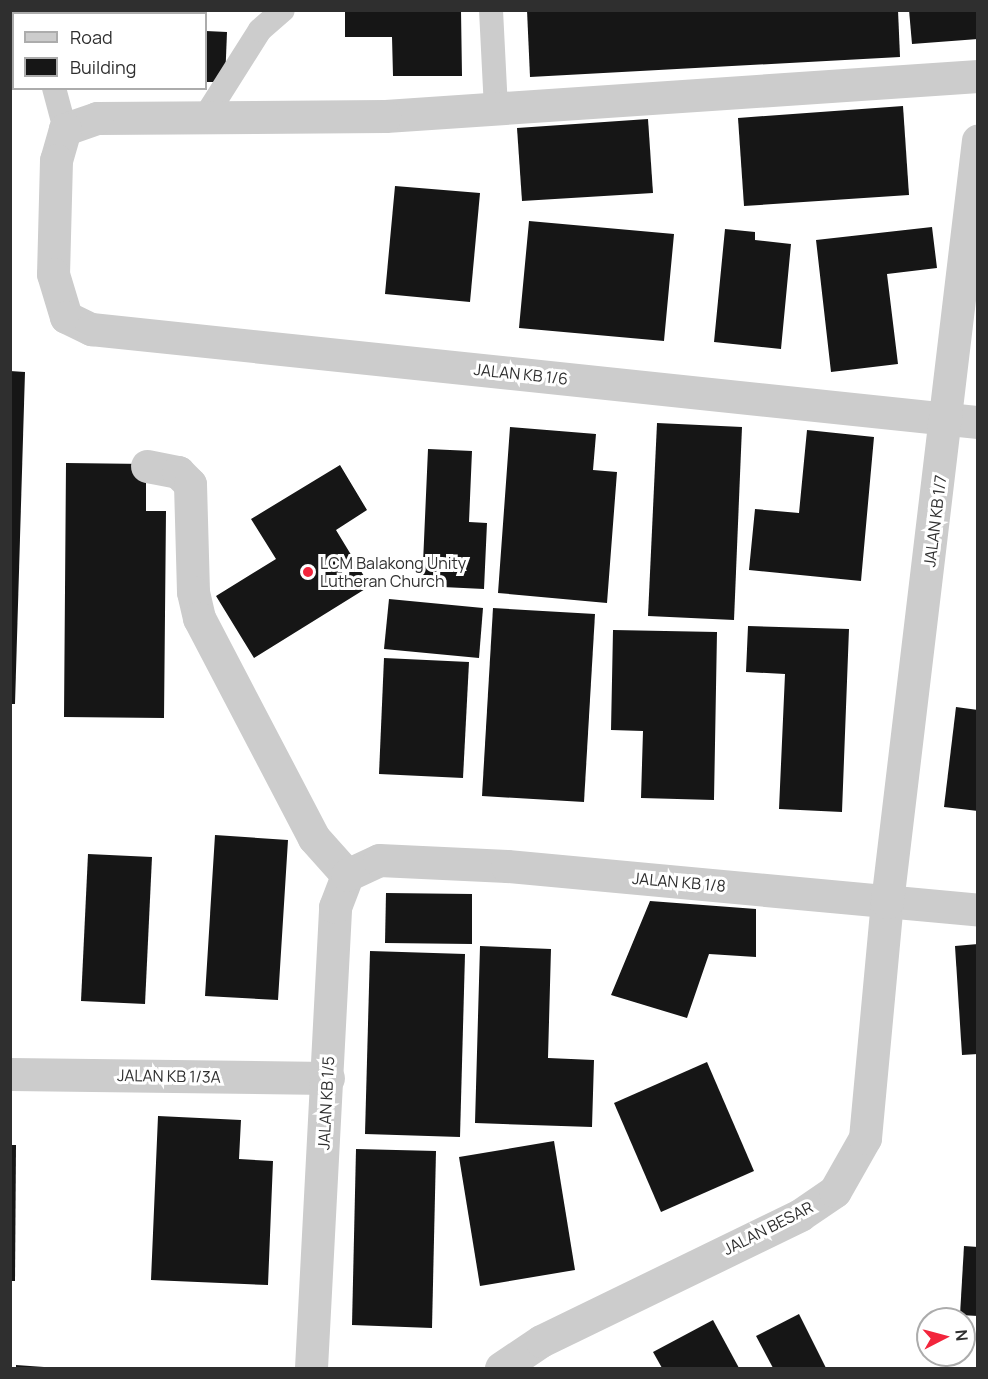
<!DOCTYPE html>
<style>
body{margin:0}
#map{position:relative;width:988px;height:1379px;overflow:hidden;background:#fff;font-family:Manrope,sans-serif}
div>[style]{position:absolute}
.building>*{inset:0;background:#161616}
.lane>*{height:24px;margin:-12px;padding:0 12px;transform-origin:12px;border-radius:12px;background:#ccc}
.street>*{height:33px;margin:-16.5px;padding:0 16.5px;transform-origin:16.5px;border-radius:16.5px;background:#ccc}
.dots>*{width:16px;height:16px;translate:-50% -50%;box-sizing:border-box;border:3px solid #fff;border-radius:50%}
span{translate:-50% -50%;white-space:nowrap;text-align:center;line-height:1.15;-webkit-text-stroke:6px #fff;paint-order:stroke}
.street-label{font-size:16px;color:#2f2f2f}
.poi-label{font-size:16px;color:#2f2f2f}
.left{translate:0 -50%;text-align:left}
.frame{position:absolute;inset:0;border:12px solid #2f2f2f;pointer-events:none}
.legend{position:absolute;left:12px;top:12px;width:195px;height:78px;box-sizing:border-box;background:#fff;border:2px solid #acacac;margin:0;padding:8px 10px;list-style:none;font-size:18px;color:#2f2f2f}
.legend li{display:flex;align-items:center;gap:12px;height:30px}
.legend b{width:30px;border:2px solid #acacac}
.north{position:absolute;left:916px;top:1307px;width:60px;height:60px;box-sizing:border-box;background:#fff;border:2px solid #acacac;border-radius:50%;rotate:84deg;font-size:16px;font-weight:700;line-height:24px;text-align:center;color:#2f2f2f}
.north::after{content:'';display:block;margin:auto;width:21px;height:27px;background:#f2253c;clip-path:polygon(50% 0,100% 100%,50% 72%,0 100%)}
</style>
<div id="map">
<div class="building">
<i style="clip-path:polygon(71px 10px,100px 10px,100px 12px,71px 14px)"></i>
<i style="clip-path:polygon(345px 10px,461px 10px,462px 76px,393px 76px,392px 37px,345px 37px)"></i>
<i style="clip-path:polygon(527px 10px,898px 10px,900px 57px,530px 77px)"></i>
<i style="clip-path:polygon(909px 10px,978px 10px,978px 39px,912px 44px)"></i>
<i style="clip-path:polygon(206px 31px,227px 32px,225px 82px,206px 82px)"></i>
<i style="clip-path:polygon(903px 106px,909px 195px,744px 206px,738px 118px)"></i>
<i style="clip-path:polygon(648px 119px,653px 193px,522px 201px,517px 128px)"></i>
<i style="clip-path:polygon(395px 186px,480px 193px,470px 302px,385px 294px)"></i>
<i style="clip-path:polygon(529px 221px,674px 234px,664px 341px,519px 328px)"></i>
<i style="clip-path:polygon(932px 227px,937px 268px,887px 274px,898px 364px,831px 372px,816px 240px)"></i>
<i style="clip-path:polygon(725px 229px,755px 232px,755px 240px,791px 244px,781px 349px,714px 342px)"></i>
<i style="clip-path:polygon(10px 371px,25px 372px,15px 704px,10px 704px)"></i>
<i style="clip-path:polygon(657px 423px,742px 427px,734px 620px,648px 616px)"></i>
<i style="clip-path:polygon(510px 427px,596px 434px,593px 470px,617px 472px,607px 603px,498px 593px)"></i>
<i style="clip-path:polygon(807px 430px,874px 437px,861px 581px,749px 570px,755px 509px,799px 513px)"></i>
<i style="clip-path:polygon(428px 449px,472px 451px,469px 522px,487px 523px,484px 589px,422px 586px)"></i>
<i style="clip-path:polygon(66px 463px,146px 464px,146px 511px,166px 511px,164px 718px,64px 717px)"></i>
<i style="clip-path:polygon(340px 465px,367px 510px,336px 530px,370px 586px,254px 658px,216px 596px,276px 559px,251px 519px)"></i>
<i style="clip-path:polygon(389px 599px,483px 608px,479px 658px,384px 649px)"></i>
<i style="clip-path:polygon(493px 608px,595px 614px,584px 802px,482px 796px)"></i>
<i style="clip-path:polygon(748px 626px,849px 629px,842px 812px,779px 809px,785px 674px,746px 672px)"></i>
<i style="clip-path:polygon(613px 630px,717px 632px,714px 800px,641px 798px,643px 731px,611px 730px)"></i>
<i style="clip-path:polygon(384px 658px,469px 662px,463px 778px,379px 774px)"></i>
<i style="clip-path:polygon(956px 707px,978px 710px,978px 811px,944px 807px)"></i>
<i style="clip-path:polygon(215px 835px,288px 840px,278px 1000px,205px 996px)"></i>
<i style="clip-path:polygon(88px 854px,152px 857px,145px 1004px,81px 1001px)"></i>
<i style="clip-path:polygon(386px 893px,472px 894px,472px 944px,385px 943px)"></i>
<i style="clip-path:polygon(650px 901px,756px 909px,756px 957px,709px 954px,687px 1018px,611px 995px)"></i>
<i style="clip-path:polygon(978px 944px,978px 1054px,962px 1055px,955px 946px)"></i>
<i style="clip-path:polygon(480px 946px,551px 949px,548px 1058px,594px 1060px,592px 1127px,475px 1123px)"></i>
<i style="clip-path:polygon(370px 951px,465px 954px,460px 1137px,365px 1134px)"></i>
<i style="clip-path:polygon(707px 1062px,754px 1171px,661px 1212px,614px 1103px)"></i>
<i style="clip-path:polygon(158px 1116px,241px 1120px,239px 1159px,273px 1161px,268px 1285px,151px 1280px)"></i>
<i style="clip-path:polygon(554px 1141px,575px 1270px,480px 1286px,459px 1157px)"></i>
<i style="clip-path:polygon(10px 1145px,16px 1145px,15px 1281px,10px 1281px)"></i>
<i style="clip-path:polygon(356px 1149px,436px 1151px,432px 1328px,352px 1325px)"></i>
<i style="clip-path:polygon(964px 1246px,978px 1247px,978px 1316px,960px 1315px)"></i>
<i style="clip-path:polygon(799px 1314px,826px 1368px,773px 1368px,756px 1336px)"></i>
<i style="clip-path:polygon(713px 1320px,739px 1368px,662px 1368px,653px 1352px)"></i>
<i style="clip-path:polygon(16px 1365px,44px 1367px,44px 1368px,16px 1368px)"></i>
</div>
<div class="lane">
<i style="left:33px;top:10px;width:4px;rotate:76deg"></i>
<i style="left:491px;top:10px;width:100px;rotate:87.1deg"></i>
<i style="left:54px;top:88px;width:42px;rotate:75deg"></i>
<i style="left:205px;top:117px;width:103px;rotate:-57.7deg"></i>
<i style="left:260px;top:30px;width:30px;rotate:-41deg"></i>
</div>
<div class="street">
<i style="left:978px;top:76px;width:594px;rotate:176.14deg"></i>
<i style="left:385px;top:116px;width:288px;rotate:179.6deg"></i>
<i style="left:97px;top:118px;width:34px;rotate:161deg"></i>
<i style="left:65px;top:129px;width:32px;rotate:106deg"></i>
<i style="left:56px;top:160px;width:114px;rotate:91.5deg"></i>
<i style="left:53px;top:274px;width:45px;rotate:73.2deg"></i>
<i style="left:66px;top:317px;width:28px;rotate:26deg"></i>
<i style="left:91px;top:329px;width:892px;rotate:5.99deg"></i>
<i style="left:147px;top:466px;width:32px;rotate:11deg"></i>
<i style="left:178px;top:472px;width:17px;rotate:45deg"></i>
<i style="left:190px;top:484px;width:108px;rotate:88.4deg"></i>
<i style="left:193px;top:592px;width:27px;rotate:77deg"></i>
<i style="left:199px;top:618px;width:248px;rotate:62.4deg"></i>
<i style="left:314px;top:838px;width:50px;rotate:48.3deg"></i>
<i style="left:10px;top:1074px;width:318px;rotate:0.7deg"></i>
<i style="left:311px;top:1368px;width:462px;rotate:-87deg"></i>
<i style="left:335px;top:907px;width:34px;rotate:-69deg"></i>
<i style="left:347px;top:875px;width:35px;rotate:-25deg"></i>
<i style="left:379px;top:860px;width:128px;rotate:2.7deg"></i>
<i style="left:507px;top:866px;width:473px;rotate:5.3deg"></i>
<i style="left:501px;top:1368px;width:48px;rotate:-34deg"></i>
<i style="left:541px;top:1341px;width:288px;rotate:-25.9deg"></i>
<i style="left:800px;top:1215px;width:42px;rotate:-34.4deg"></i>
<i style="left:835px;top:1191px;width:61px;rotate:-60.5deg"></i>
<i style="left:865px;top:1138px;width:237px;rotate:-84.7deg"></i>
<i style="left:887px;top:902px;width:767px;rotate:-83.19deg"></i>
</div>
<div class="dots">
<i style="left:308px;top:572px;background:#f2253c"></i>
</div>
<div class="street-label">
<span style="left:521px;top:374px;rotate:6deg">JALAN KB 1/6</span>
<span style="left:935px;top:521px;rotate:-83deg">JALAN KB 1/7</span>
<span style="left:679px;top:882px;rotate:5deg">JALAN KB 1/8</span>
<span style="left:169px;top:1076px;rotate:1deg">JALAN KB 1/3A</span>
<span style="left:326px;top:1103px;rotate:-87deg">JALAN KB 1/5</span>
<span style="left:768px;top:1228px;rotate:-27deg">JALAN BESAR</span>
</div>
<div class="poi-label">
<span class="left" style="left:320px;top:572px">LCM Balakong Unity<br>Lutheran Church</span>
</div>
<div class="frame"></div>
<ul class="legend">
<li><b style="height:8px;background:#ccc"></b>Road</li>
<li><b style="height:16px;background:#161616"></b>Building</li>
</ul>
<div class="north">N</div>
</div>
